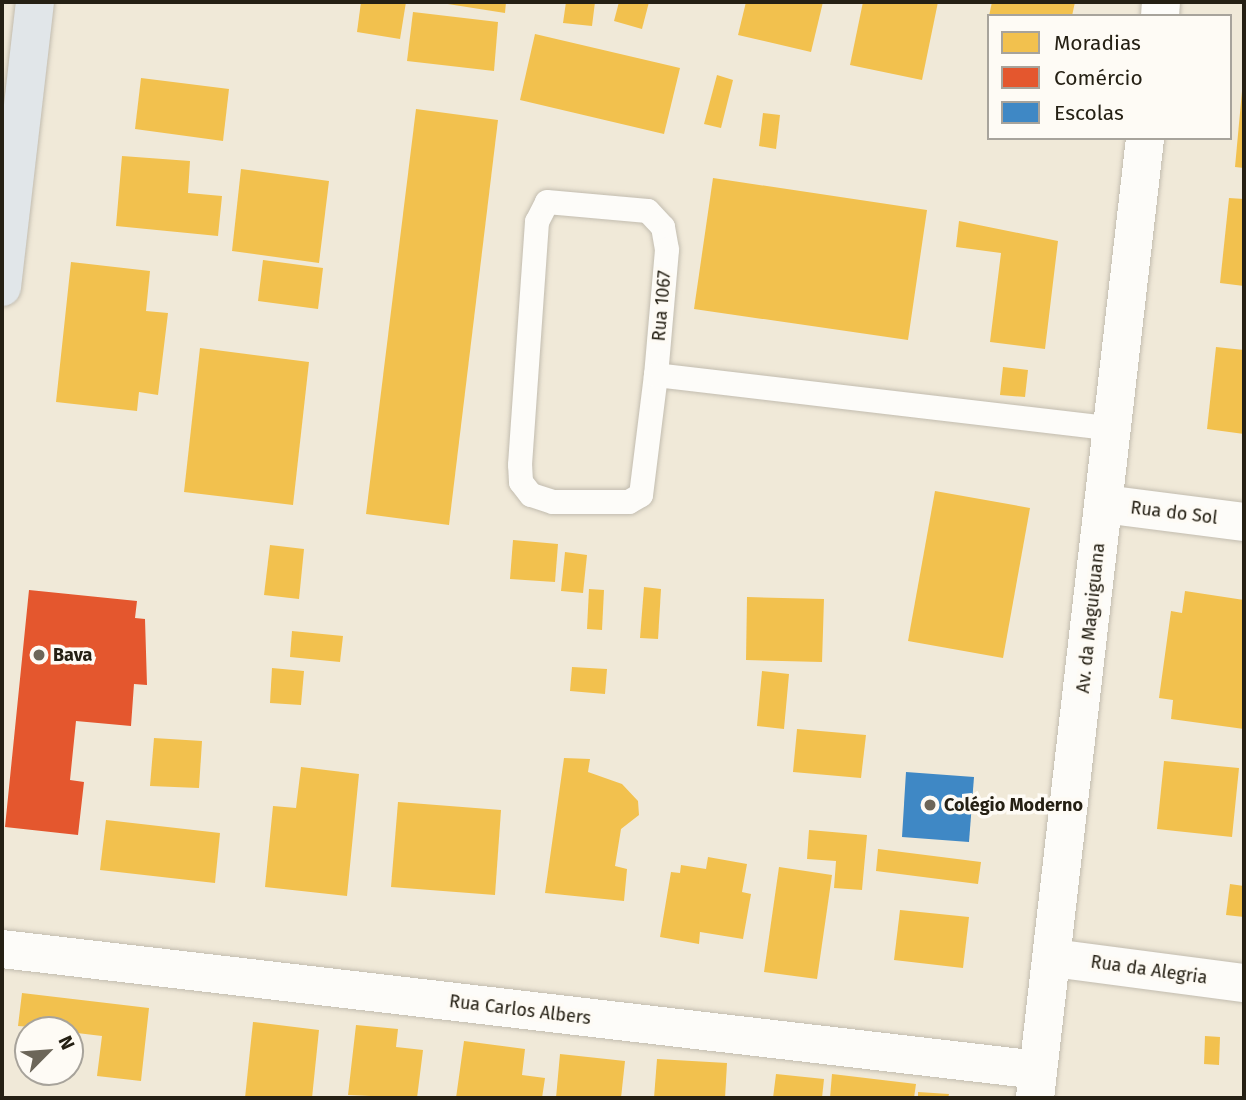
<!DOCTYPE html>
<meta charset="utf-8">
<style>
body{margin:0}
#map{position:relative;width:1246px;height:1100px;overflow:hidden;background:#f0e9d8;font-family:"Fira Sans",sans-serif}
div>[style]{position:absolute}
.homes>*{inset:0;background:#f2c14e}
.shops>*{inset:0;background:#e4572e}
.schools>*{inset:0;background:#3f88c5}
.roads{filter:drop-shadow(0 0 2px #c2bcaf) drop-shadow(0 0 2px #c2bcaf)}
.service>*{height:24px;margin:-12px;padding:0 12px;transform-origin:12px;border-radius:12px;background:#fdfcf9}
.minor>*{height:38px;margin:-19px;padding:0 19px;transform-origin:19px;border-radius:19px;background:#fdfcf9}
.primary>*{height:38px;margin:-19px;padding:0 19px;transform-origin:19px;border-radius:19px;background:#e1e6e9}
.dots>*{width:19px;height:19px;translate:-50% -50%;box-sizing:border-box;border:4px solid #fefbf5;border-radius:50%}
span{translate:-50% -50%;white-space:nowrap;text-align:center;line-height:1.15;-webkit-text-stroke:7px #fefbf5;paint-order:stroke}
.street-label{font-size:18px;color:#252014}
.poi-label{font-size:18px;color:#252014;font-weight:700}
.left{translate:0 -50%;text-align:left}
.frame{position:absolute;inset:0;border:4px solid #252014;pointer-events:none}
.legend{position:absolute;left:987px;top:14px;width:245px;height:126px;box-sizing:border-box;background:#fefbf5;border:2px solid #a7a39b;margin:0;padding:9px 12px;list-style:none;font-size:21px;color:#252014}
.legend li{display:flex;align-items:center;gap:14px;height:35px}
.legend b{width:35px;border:2px solid #a7a39b}
.north{position:absolute;left:14px;top:1016px;width:70px;height:70px;box-sizing:border-box;background:#fefbf5;border:2px solid #a7a39b;border-radius:50%;rotate:65deg;font-size:19px;font-weight:700;line-height:28px;text-align:center;color:#252014}
.north::after{content:'';display:block;margin:auto;width:24px;height:32px;background:#6c6659;clip-path:polygon(50% 0,100% 100%,50% 72%,0 100%)}
</style>
<div id="map">
<div class="homes">
<i style="clip-path:polygon(361px 2px,406px 2px,400px 39px,357px 32px)"></i>
<i style="clip-path:polygon(435px 2px,506px 2px,505px 13px)"></i>
<i style="clip-path:polygon(566px 2px,595px 2px,592px 26px,563px 23px)"></i>
<i style="clip-path:polygon(619px 2px,649px 2px,642px 29px,614px 21px)"></i>
<i style="clip-path:polygon(746px 2px,823px 2px,811px 52px,738px 35px)"></i>
<i style="clip-path:polygon(863px 2px,938px 2px,922px 80px,850px 65px)"></i>
<i style="clip-path:polygon(992px 2px,1075px 2px,1072px 16px,989px 16px)"></i>
<i style="clip-path:polygon(413px 12px,498px 22px,494px 71px,407px 61px)"></i>
<i style="clip-path:polygon(535px 34px,680px 68px,664px 134px,520px 100px)"></i>
<i style="clip-path:polygon(717px 75px,733px 80px,721px 128px,704px 124px)"></i>
<i style="clip-path:polygon(141px 78px,229px 89px,223px 141px,135px 129px)"></i>
<i style="clip-path:polygon(1242px 91px,1244px 91px,1244px 168px,1235px 167px)"></i>
<i style="clip-path:polygon(416px 109px,498px 120px,449px 525px,366px 514px)"></i>
<i style="clip-path:polygon(763px 113px,780px 115px,776px 149px,759px 146px)"></i>
<i style="clip-path:polygon(122px 156px,190px 161px,188px 193px,222px 196px,218px 236px,116px 226px)"></i>
<i style="clip-path:polygon(241px 169px,329px 181px,319px 263px,232px 251px)"></i>
<i style="clip-path:polygon(713px 178px,927px 210px,908px 340px,694px 309px)"></i>
<i style="clip-path:polygon(1229px 198px,1244px 199px,1244px 286px,1220px 283px)"></i>
<i style="clip-path:polygon(959px 221px,1058px 241px,1045px 349px,990px 342px,1001px 253px,956px 247px)"></i>
<i style="clip-path:polygon(263px 260px,323px 268px,318px 309px,258px 301px)"></i>
<i style="clip-path:polygon(71px 262px,150px 271px,146px 311px,168px 313px,158px 395px,139px 392px,137px 411px,56px 402px)"></i>
<i style="clip-path:polygon(1216px 347px,1244px 350px,1244px 434px,1207px 429px)"></i>
<i style="clip-path:polygon(200px 348px,309px 362px,293px 505px,184px 492px)"></i>
<i style="clip-path:polygon(1003px 367px,1028px 370px,1025px 397px,1000px 395px)"></i>
<i style="clip-path:polygon(935px 491px,1030px 508px,1003px 658px,908px 641px)"></i>
<i style="clip-path:polygon(513px 540px,558px 544px,555px 582px,510px 579px)"></i>
<i style="clip-path:polygon(270px 545px,304px 549px,299px 599px,264px 595px)"></i>
<i style="clip-path:polygon(565px 552px,587px 555px,583px 593px,561px 591px)"></i>
<i style="clip-path:polygon(644px 587px,661px 589px,658px 639px,640px 638px)"></i>
<i style="clip-path:polygon(589px 589px,604px 590px,602px 630px,587px 629px)"></i>
<i style="clip-path:polygon(1185px 591px,1244px 600px,1244px 729px,1171px 719px,1173px 700px,1159px 698px,1171px 611px,1182px 613px)"></i>
<i style="clip-path:polygon(747px 597px,824px 599px,822px 662px,746px 660px)"></i>
<i style="clip-path:polygon(292px 631px,343px 636px,340px 662px,290px 657px)"></i>
<i style="clip-path:polygon(572px 667px,607px 669px,605px 694px,570px 691px)"></i>
<i style="clip-path:polygon(272px 668px,304px 671px,301px 705px,270px 703px)"></i>
<i style="clip-path:polygon(762px 671px,789px 674px,784px 729px,757px 726px)"></i>
<i style="clip-path:polygon(797px 729px,866px 735px,861px 778px,793px 772px)"></i>
<i style="clip-path:polygon(154px 738px,202px 741px,199px 788px,150px 786px)"></i>
<i style="clip-path:polygon(564px 758px,590px 759px,588px 772px,622px 784px,638px 801px,639px 815px,621px 829px,615px 866px,627px 869px,624px 901px,545px 893px)"></i>
<i style="clip-path:polygon(1164px 761px,1239px 768px,1232px 837px,1157px 829px)"></i>
<i style="clip-path:polygon(301px 767px,359px 774px,347px 896px,265px 887px,273px 806px,296px 808px)"></i>
<i style="clip-path:polygon(398px 802px,501px 810px,495px 895px,391px 887px)"></i>
<i style="clip-path:polygon(106px 820px,220px 833px,215px 883px,100px 870px)"></i>
<i style="clip-path:polygon(809px 830px,867px 835px,862px 890px,834px 888px,836px 861px,807px 859px)"></i>
<i style="clip-path:polygon(878px 849px,981px 862px,978px 884px,876px 871px)"></i>
<i style="clip-path:polygon(708px 857px,747px 864px,742px 892px,751px 894px,743px 939px,700px 932px,699px 944px,660px 937px,671px 872px,680px 873px,681px 865px,706px 869px)"></i>
<i style="clip-path:polygon(779px 867px,832px 875px,817px 979px,764px 972px)"></i>
<i style="clip-path:polygon(1230px 884px,1244px 886px,1244px 917px,1226px 915px)"></i>
<i style="clip-path:polygon(900px 910px,969px 917px,963px 968px,894px 960px)"></i>
<i style="clip-path:polygon(22px 993px,149px 1008px,141px 1081px,97px 1076px,102px 1036px,77px 1033px,70px 1067px,70px 1030px,18px 1026px)"></i>
<i style="clip-path:polygon(253px 1022px,319px 1030px,312px 1098px,245px 1098px)"></i>
<i style="clip-path:polygon(356px 1025px,398px 1029px,396px 1047px,423px 1050px,417px 1098px,348px 1095px)"></i>
<i style="clip-path:polygon(1205px 1036px,1220px 1037px,1219px 1065px,1204px 1064px)"></i>
<i style="clip-path:polygon(464px 1041px,525px 1049px,522px 1075px,545px 1078px,542px 1098px,456px 1098px)"></i>
<i style="clip-path:polygon(560px 1054px,625px 1061px,621px 1098px,556px 1098px)"></i>
<i style="clip-path:polygon(657px 1059px,727px 1063px,725px 1098px,654px 1098px)"></i>
<i style="clip-path:polygon(776px 1074px,824px 1079px,822px 1098px,773px 1098px)"></i>
<i style="clip-path:polygon(832px 1074px,916px 1084px,914px 1098px,830px 1098px)"></i>
<i style="clip-path:polygon(918px 1092px,949px 1094px,948px 1098px,918px 1098px)"></i>
</div>
<div class="shops">
<i style="clip-path:polygon(29px 590px,137px 601px,135px 618px,145px 619px,147px 685px,134px 684px,131px 726px,76px 721px,70px 780px,84px 782px,78px 835px,5px 827px)"></i>
</div>
<div class="schools">
<i style="clip-path:polygon(906px 772px,974px 777px,969px 842px,902px 837px)"></i>
</div>
<div class="roads">
<div class="service">
<i style="left:656px;top:375px;width:121px;rotate:97.1deg"></i>
<i style="left:641px;top:495px;width:14px;rotate:150deg"></i>
<i style="left:629px;top:502px;width:76px;rotate:180deg"></i>
<i style="left:553px;top:502px;width:23px;rotate:-162deg"></i>
<i style="left:531px;top:495px;width:16px;rotate:-128deg"></i>
<i style="left:521px;top:482px;width:17px;rotate:-93deg"></i>
<i style="left:520px;top:465px;width:244px;rotate:-86deg"></i>
<i style="left:537px;top:222px;width:22px;rotate:-63deg"></i>
<i style="left:547px;top:202px;width:101px;rotate:5.1deg"></i>
<i style="left:648px;top:211px;width:22px;rotate:47deg"></i>
<i style="left:663px;top:227px;width:23px;rotate:80deg"></i>
<i style="left:667px;top:250px;width:125px;rotate:95deg"></i>
<i style="left:656px;top:375px;width:457px;rotate:6.7deg"></i>
</div>
<div class="minor">
<i style="left:1160px;top:16px;width:14px;rotate:-86deg"></i>
<i style="left:1104px;top:504px;width:141px;rotate:7.3deg"></i>
<i style="left:2px;top:949px;width:1043px;rotate:6.66deg"></i>
<i style="left:1053px;top:958px;width:193px;rotate:7.5deg"></i>
<i style="left:1035px;top:1098px;width:966px;rotate:-83.46deg"></i>
</div>
<div class="primary">
<i style="left:2px;top:287px;width:287px;rotate:-83.4deg"></i>
</div>
</div>
<div class="dots">
<i style="left:39px;top:655px;background:#6c6659"></i>
<i style="left:930px;top:805px;background:#6c6659"></i>
</div>
<div class="street-label">
<span style="left:662px;top:306px;rotate:-85deg">Rua 1067</span>
<span style="left:1174px;top:513px;rotate:7deg">Rua do Sol</span>
<span style="left:1091px;top:618px;rotate:-84deg">Av. da Maguiguana</span>
<span style="left:1149px;top:970px;rotate:8deg">Rua da Alegria</span>
<span style="left:520px;top:1010px;rotate:7deg">Rua Carlos Albers</span>
</div>
<div class="poi-label">
<span class="left" style="left:53px;top:655px">Bava</span>
<span class="left" style="left:944px;top:805px">Colégio Moderno</span>
</div>
<div class="frame"></div>
<ul class="legend">
<li><b style="height:19px;background:#f2c14e"></b>Moradias</li>
<li><b style="height:19px;background:#e4572e"></b>Comércio</li>
<li><b style="height:19px;background:#3f88c5"></b>Escolas</li>
</ul>
<div class="north">N</div>
</div>
